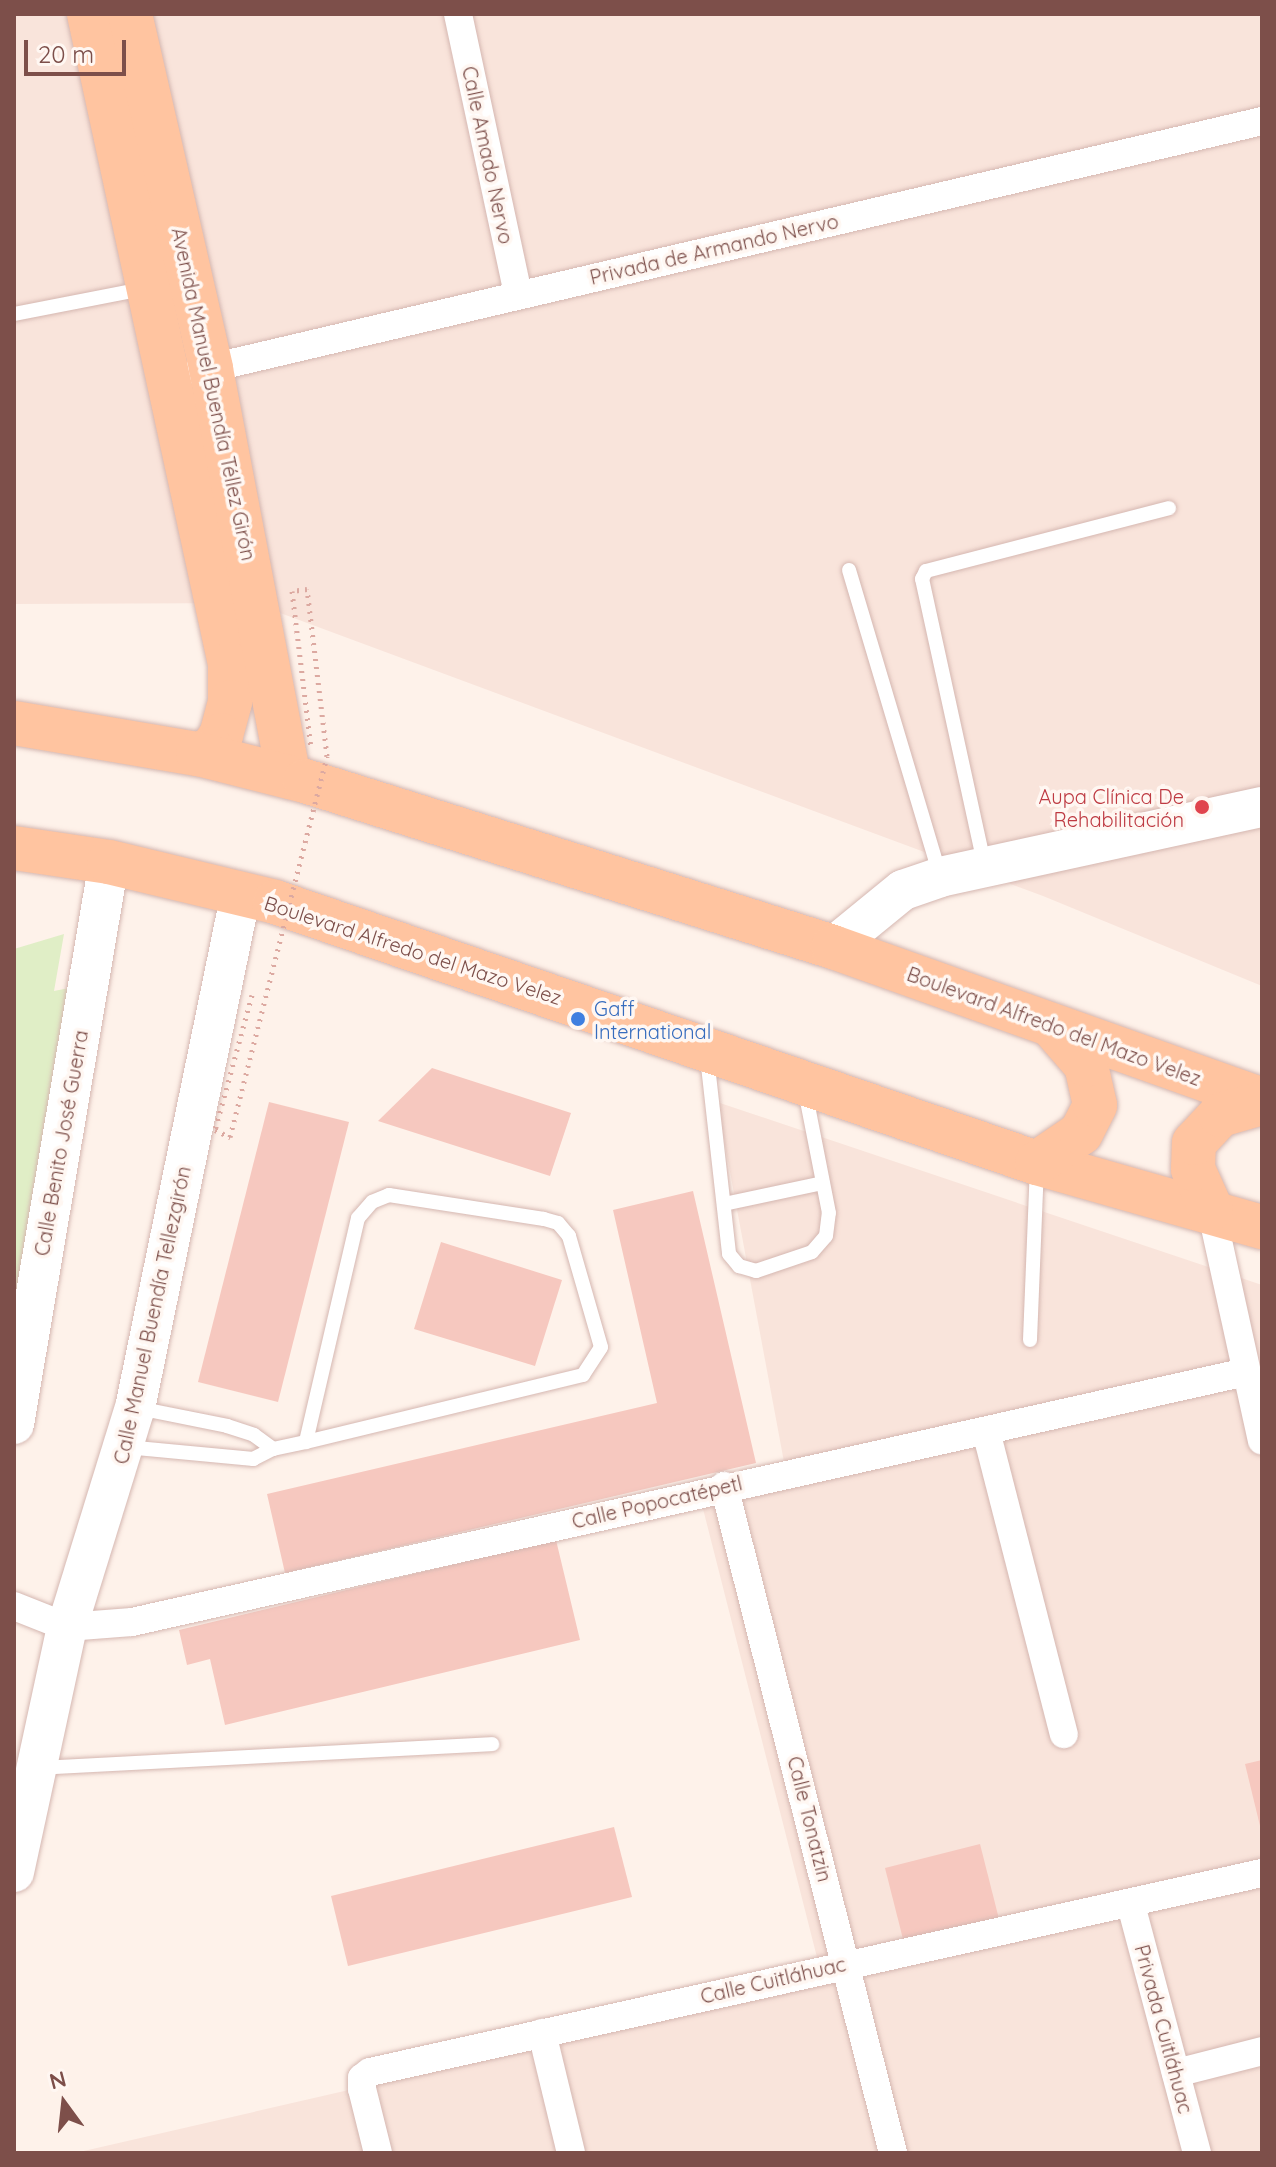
<!DOCTYPE html>
<meta charset="utf-8">
<style>
body{margin:0}
#map{position:relative;width:1276px;height:2167px;overflow:hidden;background:#fef2ea;font-family:Quicksand,sans-serif}
div>[style]{position:absolute}
.residential>*{inset:0;background:#f9e4db}
.green>*{inset:0;background:#e0eec6}
.building>*{inset:0;background:#f6c8bf}
.roads{filter:drop-shadow(0 0 2px #d5b7b1) drop-shadow(0 0 2px #d5b7b1)}
.lane>*{height:14px;margin:-7px;padding:0 7px;transform-origin:7px;border-radius:7px;background:#fff}
.street>*{height:28px;margin:-14px;padding:0 14px;transform-origin:14px;border-radius:14px;background:#fff}
.secondary>*{height:40px;margin:-20px;padding:0 20px;transform-origin:20px;border-radius:20px;background:#fff}
.primary>*{height:44px;margin:-22px;padding:0 22px;transform-origin:22px;border-radius:22px;background:#ffc4a0}
.path-bridge>*{height:5px;margin-top:-2.5px;transform-origin:0;background:repeating-linear-gradient(90deg,#dca9a1 0 2px,transparent 0 8px)}
.dots>*{width:22px;height:22px;translate:-50% -50%;box-sizing:border-box;border:4px solid #fff7f2;border-radius:50%}
span{translate:-50% -50%;white-space:nowrap;text-align:center;line-height:1.15;-webkit-text-stroke:7px #fff7f2;paint-order:stroke}
.street-label{font-size:20px;color:#7d4f4a}
.health-label{font-size:20px;color:#be3a42}
.right{translate:-100% -50%;text-align:right}
.shop-label{font-size:20px;color:#366cbe}
.left{translate:0 -50%;text-align:left}
.frame{position:absolute;inset:0;border:16px solid #7d4f4a;pointer-events:none}
.north{position:absolute;left:24px;top:2063px;width:80px;height:80px;-webkit-text-stroke:6px #fff7f2;paint-order:stroke;rotate:345deg;font-size:22px;font-weight:700;line-height:32px;text-align:center;color:#7d4f4a}
.north::after{content:'';display:block;margin:auto;width:28px;height:36px;background:#7d4f4a;clip-path:polygon(50% 0,100% 100%,50% 72%,0 100%)}
.scale{position:absolute;left:24px;top:40px;width:102px;height:36px;box-sizing:border-box;border:4px solid #7d4f4a;border-top:0;padding-left:10px;font-size:24px;line-height:28px;white-space:nowrap;color:#7d4f4a;-webkit-text-stroke:6px #fff7f2;paint-order:stroke}
</style>
<div id="map">
<div class="residential">
<i style="clip-path:polygon(14px 14px,1262px 14px,1262px 986px,1043px 896px,253px 603px,14px 604px)"></i>
<i style="clip-path:polygon(717px 1102px,1262px 1285px,1262px 2153px,75px 2153px,823px 1981px,700px 1497px,784px 1462px)"></i>
</div>
<div class="green">
<i style="clip-path:polygon(64px 934px,54px 991px,69px 988px,14px 1335px,14px 949px)"></i>
</div>
<div class="building">
<i style="clip-path:polygon(432px 1068px,571px 1113px,550px 1176px,378px 1121px)"></i>
<i style="clip-path:polygon(269px 1102px,349px 1122px,278px 1402px,198px 1382px)"></i>
<i style="clip-path:polygon(693px 1191px,756px 1463px,285px 1573px,267px 1494px,657px 1403px,613px 1210px)"></i>
<i style="clip-path:polygon(441px 1242px,562px 1280px,535px 1366px,414px 1329px)"></i>
<i style="clip-path:polygon(556px 1540px,580px 1640px,225px 1725px,210px 1659px,187px 1665px,179px 1630px)"></i>
<i style="clip-path:polygon(1262px 1760px,1262px 1830px,1261px 1830px,1245px 1764px)"></i>
<i style="clip-path:polygon(614px 1827px,632px 1897px,348px 1966px,331px 1896px)"></i>
<i style="clip-path:polygon(980px 1844px,1000px 1923px,905px 1947px,885px 1868px)"></i>
</div>
<div class="roads">
<div class="lane">
<i style="left:14px;top:314px;width:131px;rotate:-11deg"></i>
<i style="left:849px;top:570px;width:319px;rotate:73.4deg"></i>
<i style="left:984px;top:863px;width:291px;rotate:-102.3deg"></i>
<i style="left:922px;top:579px;width:9px;rotate:-63deg"></i>
<i style="left:926px;top:571px;width:251px;rotate:-14.5deg"></i>
<i style="left:707px;top:1057px;width:198px;rotate:83.6deg"></i>
<i style="left:729px;top:1254px;width:16px;rotate:50deg"></i>
<i style="left:739px;top:1266px;width:18px;rotate:16deg"></i>
<i style="left:756px;top:1271px;width:59px;rotate:-18.7deg"></i>
<i style="left:812px;top:1252px;width:21px;rotate:-49deg"></i>
<i style="left:826px;top:1236px;width:23px;rotate:-83deg"></i>
<i style="left:829px;top:1213px;width:124px;rotate:-101.1deg"></i>
<i style="left:724px;top:1204px;width:101px;rotate:-12deg"></i>
<i style="left:1030px;top:1340px;width:171px;rotate:-87.7deg"></i>
<i style="left:138px;top:1408px;width:91px;rotate:11.4deg"></i>
<i style="left:227px;top:1426px;width:28px;rotate:18deg"></i>
<i style="left:254px;top:1435px;width:24px;rotate:36deg"></i>
<i style="left:126px;top:1447px;width:128px;rotate:5.4deg"></i>
<i style="left:253px;top:1459px;width:22px;rotate:-27deg"></i>
<i style="left:273px;top:1449px;width:34px;rotate:-12deg"></i>
<i style="left:306px;top:1442px;width:285px;rotate:-13.6deg"></i>
<i style="left:583px;top:1375px;width:33px;rotate:-57deg"></i>
<i style="left:601px;top:1347px;width:116px;rotate:-106.1deg"></i>
<i style="left:569px;top:1236px;width:17px;rotate:-130deg"></i>
<i style="left:558px;top:1223px;width:15px;rotate:-164deg"></i>
<i style="left:544px;top:1219px;width:157px;rotate:-171.2deg"></i>
<i style="left:389px;top:1195px;width:18px;rotate:158deg"></i>
<i style="left:372px;top:1202px;width:21px;rotate:131deg"></i>
<i style="left:358px;top:1218px;width:230px;rotate:103.1deg"></i>
<i style="left:38px;top:1768px;width:455px;rotate:-3deg"></i>
</div>
<div class="street">
<i style="left:458px;top:14px;width:287px;rotate:77.9deg"></i>
<i style="left:198px;top:371px;width:1093px;rotate:-13.22deg"></i>
<i style="left:1211px;top:1209px;width:237px;rotate:77.6deg"></i>
<i style="left:986px;top:1431px;width:313px;rotate:75.6deg"></i>
<i style="left:724px;top:1486px;width:688px;rotate:75.78deg"></i>
<i style="left:14px;top:1606px;width:57px;rotate:21.6deg"></i>
<i style="left:67px;top:1627px;width:65px;rotate:-4.4deg"></i>
<i style="left:132px;top:1622px;width:1142px;rotate:-12.65deg"></i>
<i style="left:1131px;top:1905px;width:257px;rotate:75.1deg"></i>
<i style="left:542px;top:2033px;width:123px;rotate:76.4deg"></i>
<i style="left:1176px;top:2073px;width:89px;rotate:-14.3deg"></i>
<i style="left:378px;top:2153px;width:66px;rotate:-104deg"></i>
<i style="left:362px;top:2089px;width:11px;rotate:-90deg"></i>
<i style="left:362px;top:2078px;width:10px;rotate:-37deg"></i>
<i style="left:370px;top:2072px;width:914px;rotate:-12.58deg"></i>
</div>
<div class="secondary">
<i style="left:833px;top:947px;width:90px;rotate:-39.2deg"></i>
<i style="left:903px;top:890px;width:39px;rotate:-19deg"></i>
<i style="left:940px;top:877px;width:330px;rotate:-12.3deg"></i>
<i style="left:14px;top:1424px;width:570px;rotate:-80.41deg"></i>
<i style="left:14px;top:1872px;width:251px;rotate:-77.8deg"></i>
<i style="left:67px;top:1627px;width:229px;rotate:-72.8deg"></i>
<i style="left:135px;top:1408px;width:526px;rotate:-78.37deg"></i>
</div>
<div class="primary">
<i style="left:89px;top:14px;width:665px;rotate:77.76deg"></i>
<i style="left:230px;top:664px;width:38px;rotate:90deg"></i>
<i style="left:230px;top:702px;width:34px;rotate:105deg"></i>
<i style="left:221px;top:735px;width:17px;rotate:123deg"></i>
<i style="left:212px;top:749px;width:15px;rotate:160deg"></i>
<i style="left:130px;top:14px;width:364px;rotate:77.1deg"></i>
<i style="left:211px;top:369px;width:415px;rotate:79.2deg"></i>
<i style="left:14px;top:723px;width:187px;rotate:9.6deg"></i>
<i style="left:198px;top:754px;width:110px;rotate:14.2deg"></i>
<i style="left:305px;top:781px;width:553px;rotate:17.45deg"></i>
<i style="left:833px;top:947px;width:455px;rotate:19.6deg"></i>
<i style="left:14px;top:848px;width:96px;rotate:8.4deg"></i>
<i style="left:109px;top:862px;width:171px;rotate:13.5deg"></i>
<i style="left:275px;top:902px;width:805px;rotate:18.91deg"></i>
<i style="left:1037px;top:1163px;width:234px;rotate:15.9deg"></i>
<i style="left:1037px;top:1163px;width:53px;rotate:-34.3deg"></i>
<i style="left:1081px;top:1133px;width:31px;rotate:-63deg"></i>
<i style="left:1095px;top:1105px;width:41px;rotate:-102.7deg"></i>
<i style="left:1086px;top:1065px;width:52px;rotate:-131.1deg"></i>
<i style="left:1211px;top:1209px;width:44px;rotate:-114.2deg"></i>
<i style="left:1193px;top:1169px;width:26px;rotate:-88deg"></i>
<i style="left:1194px;top:1143px;width:38px;rotate:-47deg"></i>
<i style="left:1220px;top:1115px;width:44px;rotate:-15.9deg"></i>
</div>
</div>
<div class="path-bridge">
<i style="left:252px;top:995px;width:140px;rotate:105.3deg"></i>
<i style="left:215px;top:1130px;width:17px;rotate:25deg"></i>
<i style="left:230px;top:1137px;width:393px;rotate:-75.7deg"></i>
<i style="left:327px;top:756px;width:168px;rotate:-96.8deg"></i>
<i style="left:307px;top:589px;width:15px;rotate:172deg"></i>
<i style="left:292px;top:591px;width:157px;rotate:83.1deg"></i>
</div>
<div class="dots">
<i style="left:1202px;top:807px;background:#e0444e"></i>
<i style="left:578px;top:1019px;background:#3f7fe0"></i>
</div>
<div class="street-label">
<span style="left:488px;top:155px;rotate:78deg">Calle Amado Nervo</span>
<span style="left:714px;top:249px;rotate:-13deg">Privada de Armando Nervo</span>
<span style="left:214px;top:394px;rotate:78deg">Avenida Manuel Buendía Téllez Girón</span>
<span style="left:413px;top:950px;rotate:18deg">Boulevard Alfredo del Mazo Velez</span>
<span style="left:1054px;top:1026px;rotate:20deg">Boulevard Alfredo del Mazo Velez</span>
<span style="left:61px;top:1143px;rotate:-80deg">Calle Benito José Guerra</span>
<span style="left:152px;top:1315px;rotate:-78deg">Calle Manuel Buendía Tellezgirón</span>
<span style="left:657px;top:1502px;rotate:-13deg">Calle Popocatépetl</span>
<span style="left:810px;top:1819px;rotate:76deg">Calle Tonatzin</span>
<span style="left:773px;top:1980px;rotate:-13deg">Calle Cuitláhuac</span>
<span style="left:1164px;top:2029px;rotate:75deg">Privada Cuitláhuac</span>
</div>
<div class="health-label">
<span class="right" style="left:1184px;top:808px">Aupa Clínica De<br>Rehabilitación</span>
</div>
<div class="shop-label">
<span class="left" style="left:594px;top:1020px">Gaff<br>International</span>
</div>
<div class="frame"></div>
<div class="north">N</div>
<div class="scale">20 m</div>
</div>
